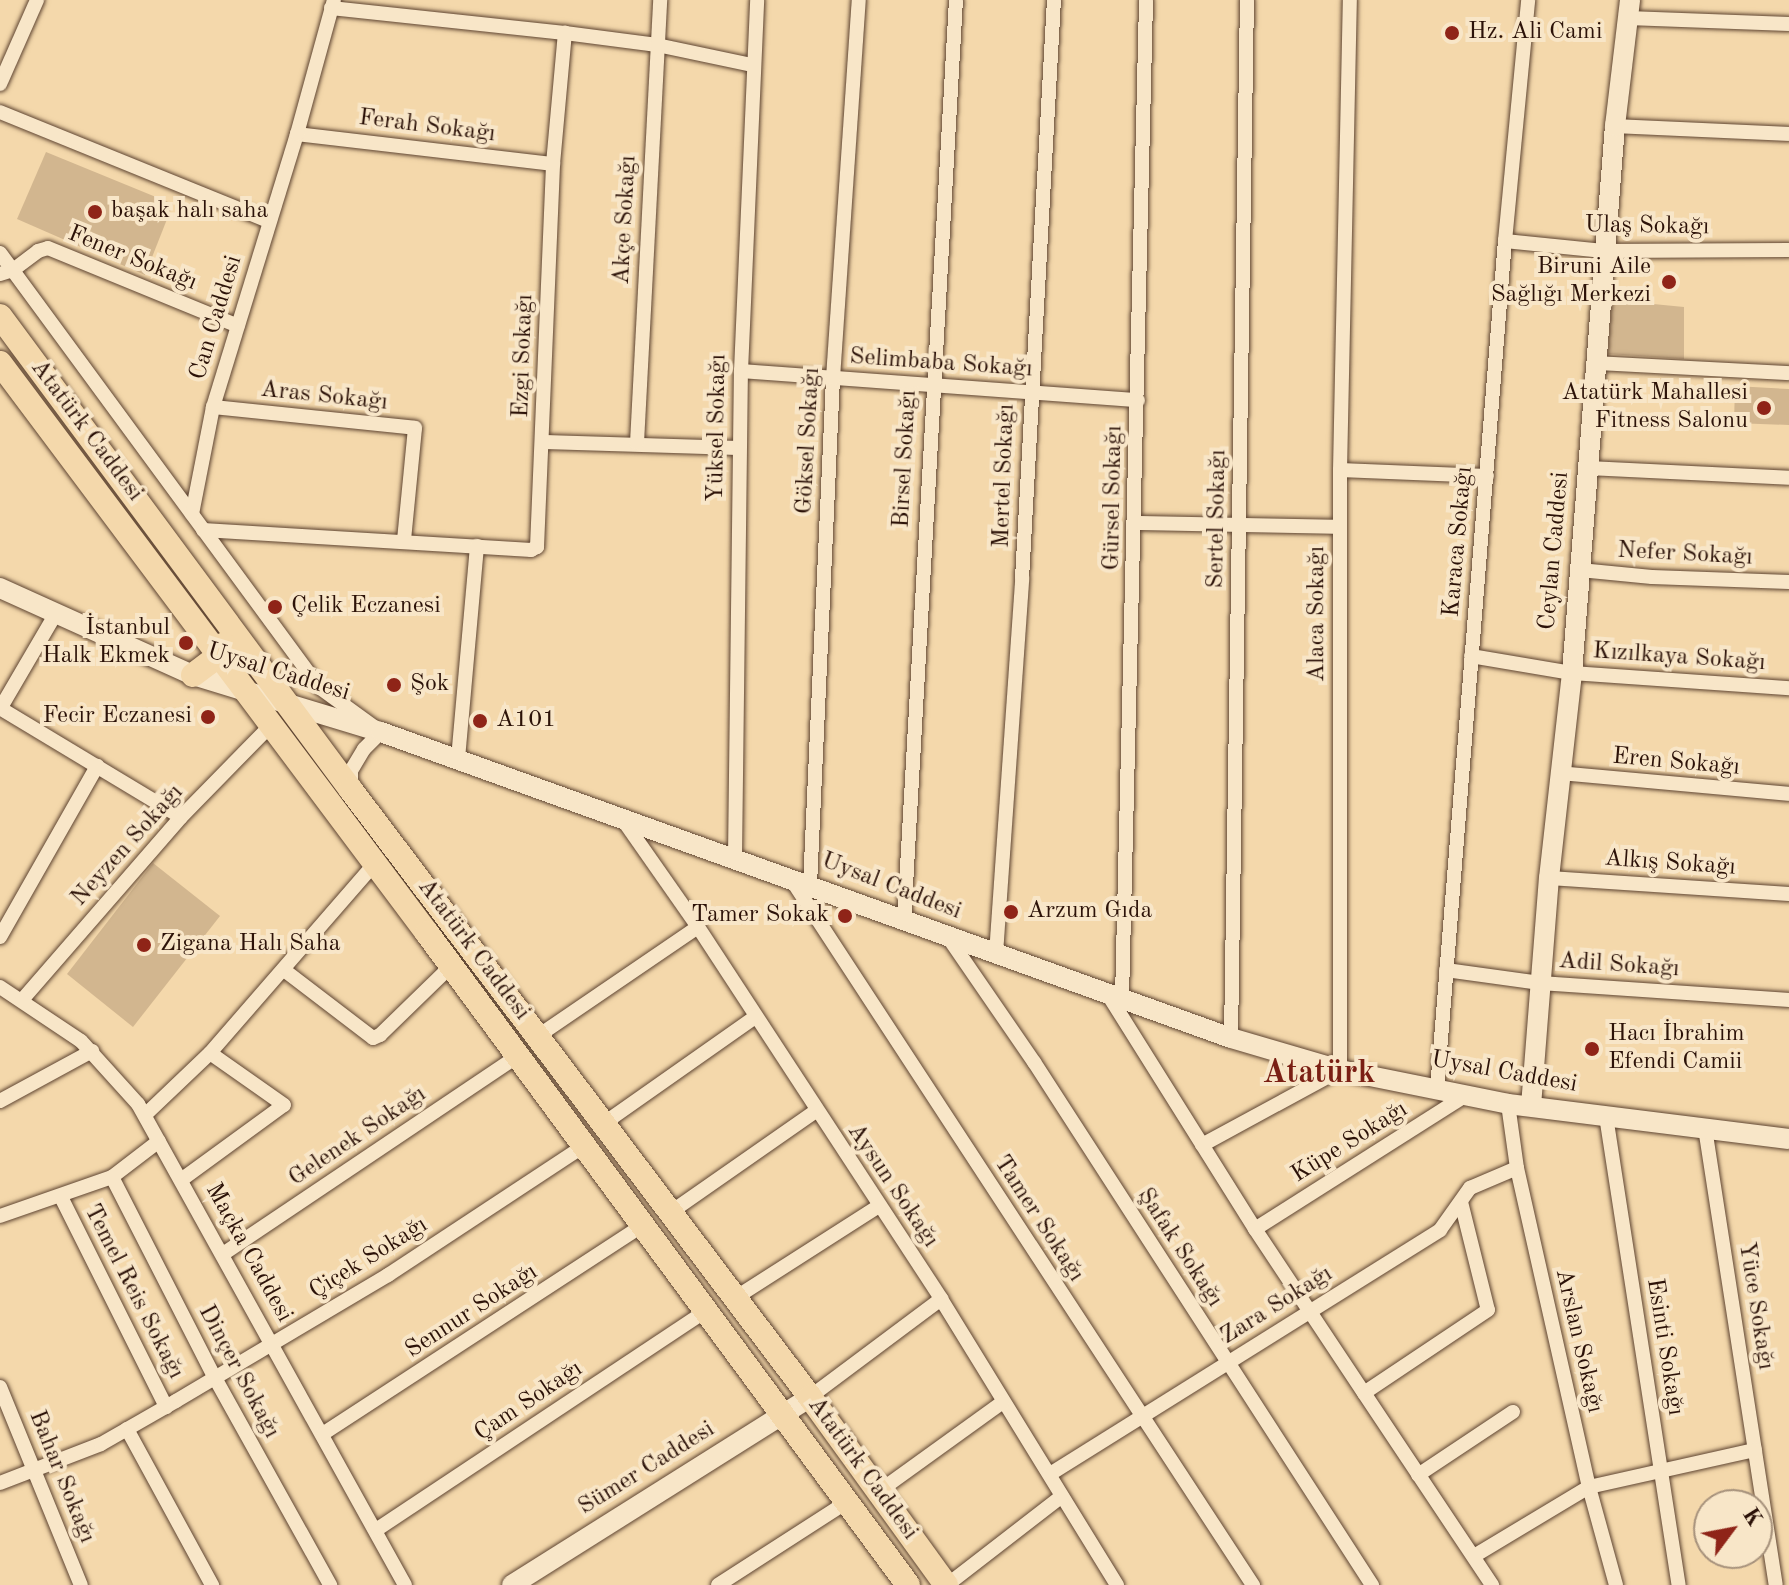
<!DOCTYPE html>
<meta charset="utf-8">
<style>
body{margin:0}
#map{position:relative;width:1789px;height:1585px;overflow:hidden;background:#f4d8ab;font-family:"Old Standard TT",serif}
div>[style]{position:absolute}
.green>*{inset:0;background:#d2b68f}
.roads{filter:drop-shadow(0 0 2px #5e4431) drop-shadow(0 0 2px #5e4431)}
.street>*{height:14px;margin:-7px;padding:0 7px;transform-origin:7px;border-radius:7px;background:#f8e6c8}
.secondary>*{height:20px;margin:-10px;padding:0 10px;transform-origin:10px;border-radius:10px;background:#f8e6c8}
.primary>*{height:24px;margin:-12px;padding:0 12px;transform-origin:12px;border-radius:12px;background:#f4d8ab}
.dots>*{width:22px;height:22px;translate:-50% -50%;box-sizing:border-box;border:4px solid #f8e6c8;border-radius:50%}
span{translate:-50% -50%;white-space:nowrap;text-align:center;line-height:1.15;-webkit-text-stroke:8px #f8e6c8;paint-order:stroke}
.poi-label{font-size:24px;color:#2c1208}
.left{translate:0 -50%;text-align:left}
.right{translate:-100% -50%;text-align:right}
.street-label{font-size:24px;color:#2c1208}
.district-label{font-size:32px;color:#7a1f14;font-weight:700}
.north{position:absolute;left:1693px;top:1489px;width:80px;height:80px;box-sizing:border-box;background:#f8e6c8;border:2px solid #a6917b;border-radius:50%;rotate:58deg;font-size:22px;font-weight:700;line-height:32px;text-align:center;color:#2c1208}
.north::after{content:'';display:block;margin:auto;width:28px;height:36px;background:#8f2418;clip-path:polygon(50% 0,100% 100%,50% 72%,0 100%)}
</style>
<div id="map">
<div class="green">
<i style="clip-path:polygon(46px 152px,173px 204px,145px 275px,17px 219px)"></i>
<i style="clip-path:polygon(1612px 300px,1684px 307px,1684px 359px,1608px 354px)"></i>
<i style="clip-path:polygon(1735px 386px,1789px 389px,1789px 425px,1734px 423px)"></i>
<i style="clip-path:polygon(153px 863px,220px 916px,133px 1027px,67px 974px)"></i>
</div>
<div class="roads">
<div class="street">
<i style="left:331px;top:8px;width:235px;rotate:6.1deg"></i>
<i style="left:565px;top:33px;width:93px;rotate:7.4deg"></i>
<i style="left:657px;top:45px;width:97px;rotate:11.9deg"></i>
<i style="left:1628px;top:18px;width:161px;rotate:2.1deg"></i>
<i style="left:0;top:84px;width:92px;rotate:-66.2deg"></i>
<i style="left:0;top:112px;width:290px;rotate:22.1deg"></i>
<i style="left:1615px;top:126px;width:174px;rotate:2.6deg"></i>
<i style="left:297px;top:134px;width:258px;rotate:6.7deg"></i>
<i style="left:1505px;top:241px;width:99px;rotate:5.8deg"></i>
<i style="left:1603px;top:251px;width:186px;rotate:-0.3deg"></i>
<i style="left:0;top:253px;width:539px;rotate:53.68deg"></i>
<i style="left:319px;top:687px;width:77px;rotate:36deg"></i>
<i style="left:381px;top:732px;width:24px;rotate:135deg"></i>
<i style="left:364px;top:749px;width:26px;rotate:121deg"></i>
<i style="left:351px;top:771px;width:19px;rotate:90deg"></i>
<i style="left:0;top:274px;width:14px;rotate:-17deg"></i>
<i style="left:13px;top:270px;width:31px;rotate:-37deg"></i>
<i style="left:38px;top:251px;width:10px;rotate:-17deg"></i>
<i style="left:48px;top:248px;width:205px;rotate:22.3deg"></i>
<i style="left:1596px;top:363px;width:193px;rotate:3deg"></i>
<i style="left:741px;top:371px;width:398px;rotate:4.2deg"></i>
<i style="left:213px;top:407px;width:203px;rotate:5.9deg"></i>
<i style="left:415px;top:428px;width:113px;rotate:95.6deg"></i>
<i style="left:544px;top:442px;width:195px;rotate:1.8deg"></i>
<i style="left:637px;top:443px;width:444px;rotate:-87deg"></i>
<i style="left:1588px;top:468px;width:201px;rotate:2.8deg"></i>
<i style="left:1340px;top:470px;width:147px;rotate:2.3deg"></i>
<i style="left:192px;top:514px;width:109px;rotate:-78.9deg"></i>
<i style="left:213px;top:407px;width:286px;rotate:-72.9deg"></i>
<i style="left:297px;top:134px;width:139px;rotate:-74.6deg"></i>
<i style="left:1134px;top:523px;width:206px;rotate:1.1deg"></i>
<i style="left:203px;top:530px;width:329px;rotate:3.5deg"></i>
<i style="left:531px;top:550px;width:7px;rotate:-27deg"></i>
<i style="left:537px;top:547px;width:383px;rotate:-87.6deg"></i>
<i style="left:553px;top:164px;width:132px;rotate:-84.8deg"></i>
<i style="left:1580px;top:570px;width:72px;rotate:5.6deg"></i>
<i style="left:1652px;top:577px;width:137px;rotate:2.1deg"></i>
<i style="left:1471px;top:656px;width:102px;rotate:9.6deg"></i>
<i style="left:1572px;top:673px;width:218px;rotate:4deg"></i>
<i style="left:0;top:708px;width:211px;rotate:31.1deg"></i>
<i style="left:0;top:709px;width:111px;rotate:-59.7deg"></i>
<i style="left:458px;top:759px;width:214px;rotate:-84.9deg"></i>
<i style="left:1559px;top:773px;width:231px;rotate:5.2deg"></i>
<i style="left:621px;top:817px;width:134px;rotate:55deg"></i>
<i style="left:698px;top:927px;width:444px;rotate:56.8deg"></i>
<i style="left:941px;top:1299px;width:336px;rotate:58.4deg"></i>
<i style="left:735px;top:857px;width:486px;rotate:-89.3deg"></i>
<i style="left:741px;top:371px;width:371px;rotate:-87.5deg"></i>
<i style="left:1549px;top:878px;width:241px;rotate:3.8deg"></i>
<i style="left:791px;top:879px;width:844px;rotate:56.8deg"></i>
<i style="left:810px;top:885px;width:508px;rotate:-87.4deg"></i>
<i style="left:833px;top:378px;width:379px;rotate:-86.1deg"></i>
<i style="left:904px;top:921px;width:922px;rotate:-86.77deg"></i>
<i style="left:0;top:937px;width:197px;rotate:-60.4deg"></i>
<i style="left:948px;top:937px;width:152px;rotate:55.5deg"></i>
<i style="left:1034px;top:1062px;width:623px;rotate:57.13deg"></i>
<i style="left:996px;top:954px;width:376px;rotate:-86deg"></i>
<i style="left:1022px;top:579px;width:580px;rotate:-86.84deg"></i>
<i style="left:284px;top:970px;width:112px;rotate:37.4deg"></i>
<i style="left:373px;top:1038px;width:8px;rotate:-23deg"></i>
<i style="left:380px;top:1035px;width:99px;rotate:-44.2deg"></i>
<i style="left:1446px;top:970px;width:95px;rotate:7.9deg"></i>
<i style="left:1540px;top:983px;width:250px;rotate:3.9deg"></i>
<i style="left:0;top:987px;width:97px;rotate:33.7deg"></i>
<i style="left:81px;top:1041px;width:85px;rotate:47.9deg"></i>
<i style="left:138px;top:1104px;width:550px;rotate:60.97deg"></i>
<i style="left:1107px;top:993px;width:279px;rotate:57.9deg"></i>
<i style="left:1255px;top:1229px;width:197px;rotate:56.4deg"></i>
<i style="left:1122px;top:998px;width:998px;rotate:-88.62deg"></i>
<i style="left:22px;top:1000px;width:242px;rotate:-49deg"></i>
<i style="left:181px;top:817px;width:129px;rotate:-45.6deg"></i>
<i style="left:538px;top:1036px;width:194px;rotate:-34.3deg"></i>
<i style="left:1231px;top:1038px;width:1038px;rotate:-89.12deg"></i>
<i style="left:1437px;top:1089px;width:851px;rotate:-85.42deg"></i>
<i style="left:1505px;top:241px;width:242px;rotate:-84.5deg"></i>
<i style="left:0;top:1101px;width:105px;rotate:-28.5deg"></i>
<i style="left:1508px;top:1104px;width:65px;rotate:82deg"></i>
<i style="left:1517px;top:1168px;width:327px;rotate:77.3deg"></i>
<i style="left:1589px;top:1487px;width:102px;rotate:74.6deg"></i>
<i style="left:145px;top:1115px;width:90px;rotate:-43.6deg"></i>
<i style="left:210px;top:1053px;width:252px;rotate:-49deg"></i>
<i style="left:1606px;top:1116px;width:475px;rotate:81.2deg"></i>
<i style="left:603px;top:1124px;width:186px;rotate:-35.1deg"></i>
<i style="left:1705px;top:1128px;width:462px;rotate:81.2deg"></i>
<i style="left:1202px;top:1145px;width:157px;rotate:-28.5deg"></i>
<i style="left:1340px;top:1070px;width:600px;rotate:-90deg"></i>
<i style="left:1340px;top:470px;width:470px;rotate:-88.8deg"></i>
<i style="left:112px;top:1177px;width:226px;rotate:62.9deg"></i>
<i style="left:215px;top:1378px;width:237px;rotate:60.9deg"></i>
<i style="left:181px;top:1180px;width:127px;rotate:-36.1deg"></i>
<i style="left:284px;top:1105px;width:90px;rotate:-144.9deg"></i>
<i style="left:61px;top:1197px;width:235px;rotate:63.4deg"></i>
<i style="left:1461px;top:1202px;width:111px;rotate:76deg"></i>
<i style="left:1488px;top:1310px;width:149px;rotate:146.2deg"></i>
<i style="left:1364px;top:1393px;width:231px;rotate:56.3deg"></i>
<i style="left:671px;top:1212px;width:177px;rotate:-34.9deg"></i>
<i style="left:0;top:1216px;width:119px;rotate:-19.2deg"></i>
<i style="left:112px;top:1177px;width:59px;rotate:-37.5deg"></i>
<i style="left:1255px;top:1229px;width:252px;rotate:-32.4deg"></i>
<i style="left:223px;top:1254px;width:355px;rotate:-33.9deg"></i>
<i style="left:735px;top:1298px;width:171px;rotate:-32.6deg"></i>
<i style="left:0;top:1387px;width:214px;rotate:67.8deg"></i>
<i style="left:810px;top:1397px;width:164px;rotate:-36.8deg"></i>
<i style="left:127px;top:1429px;width:178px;rotate:61.4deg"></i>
<i style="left:324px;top:1433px;width:381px;rotate:-33.1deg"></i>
<i style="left:1050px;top:1474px;width:460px;rotate:-32deg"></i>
<i style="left:1440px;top:1230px;width:52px;rotate:-54.5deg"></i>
<i style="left:1470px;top:1188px;width:51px;rotate:-23.1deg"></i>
<i style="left:1418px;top:1475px;width:114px;rotate:-33.6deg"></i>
<i style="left:0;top:1483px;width:108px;rotate:-21.1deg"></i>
<i style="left:101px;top:1444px;width:86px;rotate:-29.8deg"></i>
<i style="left:176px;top:1401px;width:247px;rotate:-30.7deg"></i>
<i style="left:388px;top:1275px;width:235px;rotate:-33.4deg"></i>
<i style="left:878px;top:1492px;width:154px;rotate:-35.8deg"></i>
<i style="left:376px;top:1530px;width:396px;rotate:-33.6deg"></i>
<i style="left:1474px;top:1556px;width:134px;rotate:-31deg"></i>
<i style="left:1589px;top:1487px;width:170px;rotate:-12.6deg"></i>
<i style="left:718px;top:1585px;width:153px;rotate:-32.8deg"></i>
<i style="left:947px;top:1585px;width:145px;rotate:-37.7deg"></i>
</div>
<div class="secondary">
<i style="left:0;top:588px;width:212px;rotate:24.3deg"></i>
<i style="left:193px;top:675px;width:196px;rotate:16.9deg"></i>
<i style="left:381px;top:732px;width:903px;rotate:19.8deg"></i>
<i style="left:1231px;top:1038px;width:114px;rotate:16.4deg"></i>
<i style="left:1340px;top:1070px;width:171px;rotate:11.4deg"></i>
<i style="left:1508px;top:1104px;width:283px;rotate:7.1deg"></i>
<i style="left:1531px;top:1106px;width:229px;rotate:-85.5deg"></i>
<i style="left:1549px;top:878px;width:206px;rotate:-83.6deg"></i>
<i style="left:1572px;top:673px;width:549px;rotate:-85.51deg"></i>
<i style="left:1615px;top:126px;width:127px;rotate:-83.2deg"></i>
<i style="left:512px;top:1585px;width:352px;rotate:-32.2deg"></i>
</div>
<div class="primary">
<i style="left:0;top:316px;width:590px;rotate:53.48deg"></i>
<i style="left:351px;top:790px;width:761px;rotate:52.9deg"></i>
<i style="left:810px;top:1397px;width:232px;rotate:54.1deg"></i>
<i style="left:0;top:363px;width:712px;rotate:53.16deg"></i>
<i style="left:427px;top:933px;width:810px;rotate:53.58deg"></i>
<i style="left:193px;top:675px;width:31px;rotate:-37deg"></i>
<i style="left:218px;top:656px;width:13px;rotate:-63deg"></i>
</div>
</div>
<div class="dots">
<i style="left:1452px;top:33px;background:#8f2418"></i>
<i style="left:95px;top:212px;background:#8f2418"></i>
<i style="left:1669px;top:282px;background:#8f2418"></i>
<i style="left:1764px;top:408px;background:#8f2418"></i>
<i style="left:275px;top:607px;background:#8f2418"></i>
<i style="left:186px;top:643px;background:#8f2418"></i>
<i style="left:394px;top:685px;background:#8f2418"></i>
<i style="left:208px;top:717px;background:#8f2418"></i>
<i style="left:480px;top:721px;background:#8f2418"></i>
<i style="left:1011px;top:912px;background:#8f2418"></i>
<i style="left:845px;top:916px;background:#8f2418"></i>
<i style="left:144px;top:945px;background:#8f2418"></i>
<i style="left:1592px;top:1049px;background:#8f2418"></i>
</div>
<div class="poi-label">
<span class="left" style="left:1468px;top:33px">Hz. Ali Cami</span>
<span class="left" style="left:111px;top:212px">başak halı saha</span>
<span class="right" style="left:1651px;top:282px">Biruni Aile<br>Sağlığı Merkezi</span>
<span class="right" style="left:1748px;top:408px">Atatürk Mahallesi<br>Fitness Salonu</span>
<span class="left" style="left:291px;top:607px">Çelik Eczanesi</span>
<span class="right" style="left:170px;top:643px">İstanbul<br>Halk Ekmek</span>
<span class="left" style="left:410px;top:685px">Şok</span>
<span class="right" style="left:192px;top:717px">Fecir Eczanesi</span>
<span class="left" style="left:496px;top:721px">A101</span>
<span class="left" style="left:1027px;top:912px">Arzum Gıda</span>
<span class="right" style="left:829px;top:916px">Tamer Sokak</span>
<span class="left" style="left:160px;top:945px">Zigana Halı Saha</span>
<span class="left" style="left:1608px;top:1049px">Hacı İbrahim<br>Efendi Camii</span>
</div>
<div class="street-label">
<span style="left:427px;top:127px;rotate:7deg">Ferah Sokağı</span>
<span style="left:626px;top:220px;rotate:-87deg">Akçe Sokağı</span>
<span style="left:1647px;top:227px;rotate:1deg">Ulaş Sokağı</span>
<span style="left:132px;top:259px;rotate:22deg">Fener Sokağı</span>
<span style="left:217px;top:318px;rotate:-73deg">Can Caddesi</span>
<span style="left:524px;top:356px;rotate:-88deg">Ezgi Sokağı</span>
<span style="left:941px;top:364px;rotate:4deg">Selimbaba Sokağı</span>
<span style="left:324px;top:397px;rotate:6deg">Aras Sokağı</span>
<span style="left:718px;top:428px;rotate:-89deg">Yüksel Sokağı</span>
<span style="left:86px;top:431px;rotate:53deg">Atatürk Caddesi</span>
<span style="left:809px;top:441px;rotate:-87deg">Göksel Sokağı</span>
<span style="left:906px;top:459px;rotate:-87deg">Birsel Sokağı</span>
<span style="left:1005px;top:476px;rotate:-88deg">Mertel Sokağı</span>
<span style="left:1114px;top:498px;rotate:-89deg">Gürsel Sokağı</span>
<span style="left:1218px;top:519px;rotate:-89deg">Sertel Sokağı</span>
<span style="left:1459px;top:542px;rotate:-85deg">Karaca Sokağı</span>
<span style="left:1555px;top:551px;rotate:-85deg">Ceylan Caddesi</span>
<span style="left:1685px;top:555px;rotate:3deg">Nefer Sokağı</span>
<span style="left:1318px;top:614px;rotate:-90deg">Alaca Sokağı</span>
<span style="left:1679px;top:658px;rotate:4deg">Kızılkaya Sokağı</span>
<span style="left:278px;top:673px;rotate:17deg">Uysal Caddesi</span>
<span style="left:1676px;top:763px;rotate:5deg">Eren Sokağı</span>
<span style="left:128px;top:846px;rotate:-48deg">Neyzen Sokağı</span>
<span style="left:1670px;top:864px;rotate:4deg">Alkış Sokağı</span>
<span style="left:891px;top:887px;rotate:21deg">Uysal Caddesi</span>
<span style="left:473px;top:950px;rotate:53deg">Atatürk Caddesi</span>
<span style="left:1619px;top:966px;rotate:4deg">Adil Sokağı</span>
<span style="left:1504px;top:1073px;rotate:10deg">Uysal Caddesi</span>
<span style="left:358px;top:1137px;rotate:-34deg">Gelenek Sokağı</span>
<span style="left:1350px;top:1143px;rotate:-32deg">Küpe Sokağı</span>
<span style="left:892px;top:1186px;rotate:56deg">Aysun Sokağı</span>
<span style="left:1038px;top:1219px;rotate:57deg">Tamer Sokağı</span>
<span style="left:1179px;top:1248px;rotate:57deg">Şafak Sokağı</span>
<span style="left:248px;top:1253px;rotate:61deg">Maçka Caddesi</span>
<span style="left:369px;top:1259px;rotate:-32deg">Çiçek Sokağı</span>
<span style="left:133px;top:1292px;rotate:63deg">Temel Reis Sokağı</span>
<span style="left:1277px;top:1306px;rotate:-32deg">Zara Sokağı</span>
<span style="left:1755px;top:1306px;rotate:81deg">Yüce Sokağı</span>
<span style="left:472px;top:1312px;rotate:-33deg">Sennur Sokağı</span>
<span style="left:1578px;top:1341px;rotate:77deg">Arslan Sokağı</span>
<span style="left:1664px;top:1347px;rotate:81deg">Esinti Sokağı</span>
<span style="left:238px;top:1372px;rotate:62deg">Dinçer Sokağı</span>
<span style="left:529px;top:1402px;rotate:-34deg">Çam Sokağı</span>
<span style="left:647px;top:1469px;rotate:-32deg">Sümer Caddesi</span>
<span style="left:862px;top:1469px;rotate:54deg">Atatürk Caddesi</span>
<span style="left:61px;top:1477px;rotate:68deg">Bahar Sokağı</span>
</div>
<div class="district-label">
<span style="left:1319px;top:1074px">Atatürk</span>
</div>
<div class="north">K</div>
</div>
